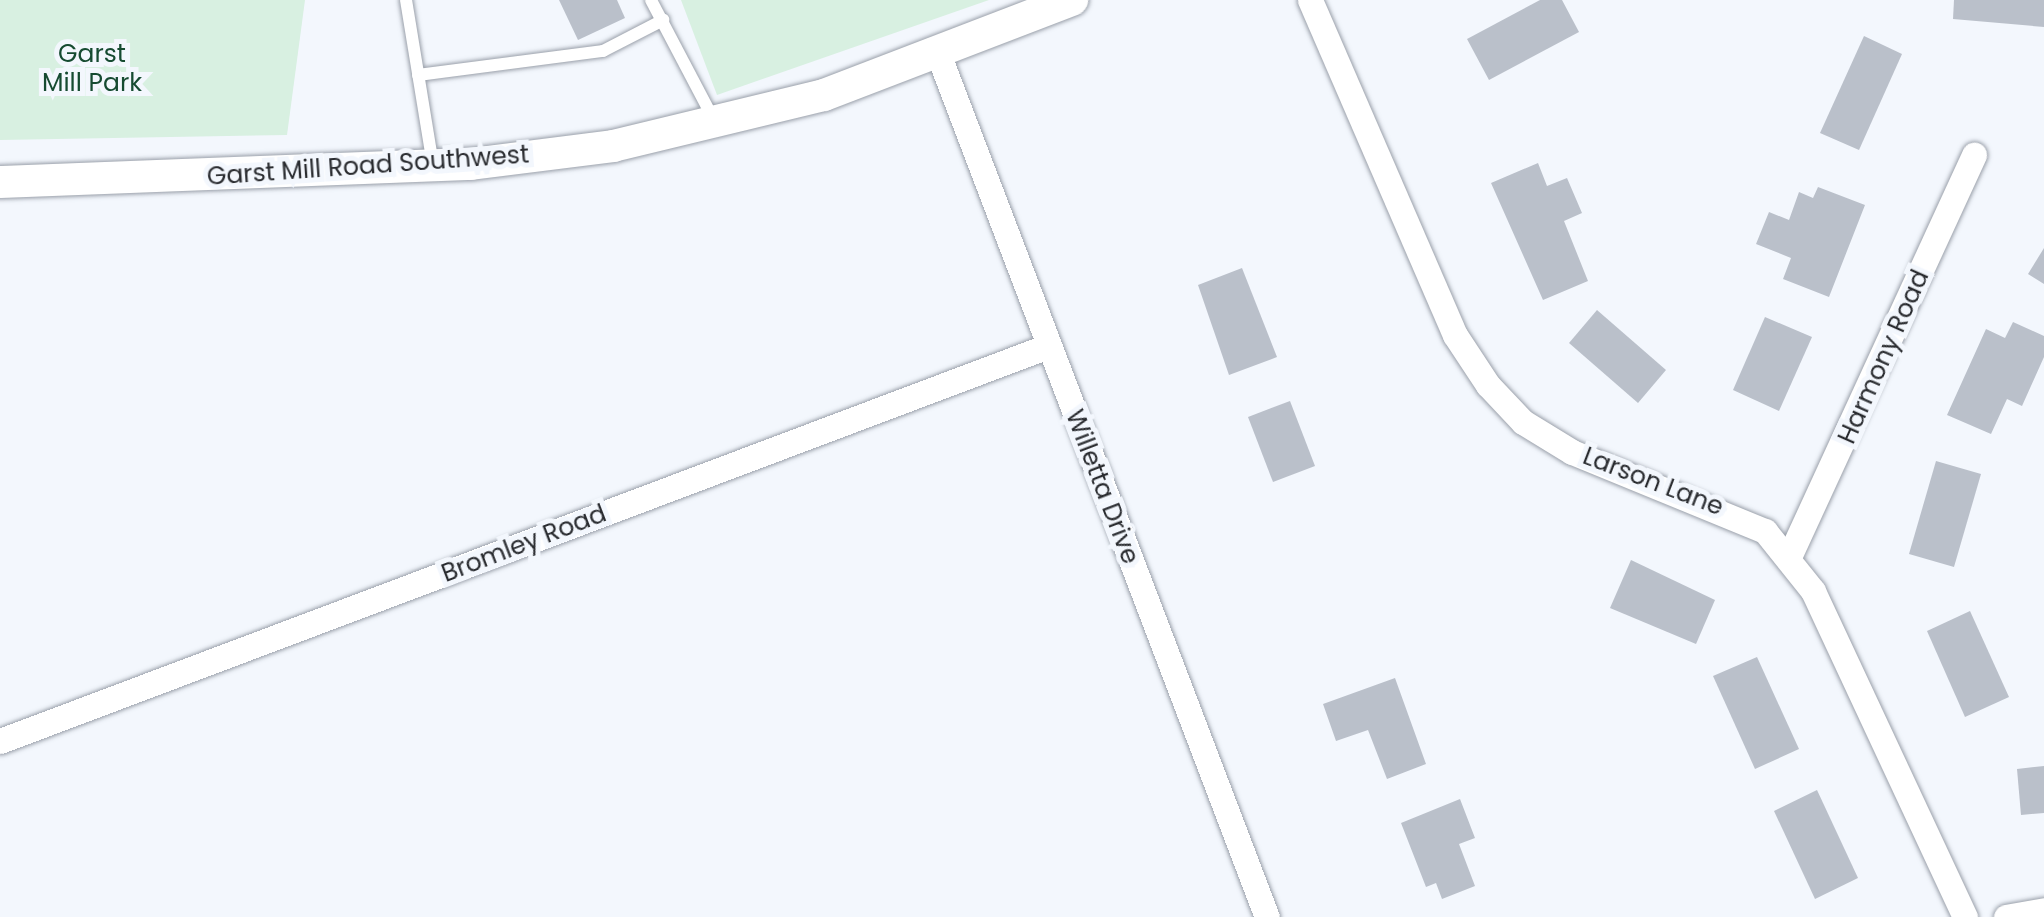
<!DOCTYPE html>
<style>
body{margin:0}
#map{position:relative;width:2044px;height:917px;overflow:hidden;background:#f3f7fd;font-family:Poppins,sans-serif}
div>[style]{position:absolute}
.green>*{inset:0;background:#d8f0e1}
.building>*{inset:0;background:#bac0ca}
.roads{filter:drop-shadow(0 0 2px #9aa0aa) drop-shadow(0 0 2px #9aa0aa)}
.service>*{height:12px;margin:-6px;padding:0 6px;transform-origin:6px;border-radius:6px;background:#fff}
.minor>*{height:25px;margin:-12.5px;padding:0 12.5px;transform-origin:12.5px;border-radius:12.5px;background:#fff}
.tertiary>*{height:32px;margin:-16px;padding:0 16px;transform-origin:16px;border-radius:16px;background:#fff}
span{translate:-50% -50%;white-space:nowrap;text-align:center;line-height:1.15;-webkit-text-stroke:10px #f3f7fd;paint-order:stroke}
.park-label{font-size:25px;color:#164b31}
.street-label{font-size:25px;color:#292b2f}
</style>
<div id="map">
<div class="green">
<i style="clip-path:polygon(0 0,305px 0,287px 135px,0 140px)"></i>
<i style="clip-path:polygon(681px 0,989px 0,717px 95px)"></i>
</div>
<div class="building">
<i style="clip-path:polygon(559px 0,617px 0,625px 18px,578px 40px)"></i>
<i style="clip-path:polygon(1540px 0,1562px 0,1579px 32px,1489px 80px,1467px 39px)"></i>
<i style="clip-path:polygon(1954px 0,2044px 0,2044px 27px,1953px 19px)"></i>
<i style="clip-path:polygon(1864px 36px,1902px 54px,1859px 150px,1820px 133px)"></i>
<i style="clip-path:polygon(1538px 163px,1547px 186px,1567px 178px,1582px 213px,1564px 221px,1588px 281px,1543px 300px,1491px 183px)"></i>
<i style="clip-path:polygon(1818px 187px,1865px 205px,1829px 297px,1783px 279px,1791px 258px,1756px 244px,1769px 212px,1789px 220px,1799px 192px,1813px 198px)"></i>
<i style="clip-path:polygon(2044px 248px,2044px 284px,2028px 274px)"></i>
<i style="clip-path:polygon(1242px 268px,1277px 357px,1229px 375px,1198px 285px)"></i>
<i style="clip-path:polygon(1597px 310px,1666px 370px,1638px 403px,1569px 343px)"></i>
<i style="clip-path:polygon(1765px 317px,1812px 337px,1779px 411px,1733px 390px)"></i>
<i style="clip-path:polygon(2013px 322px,2044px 336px,2044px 357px,2022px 406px,2007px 399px,1991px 434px,1947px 415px,1986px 329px,2005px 338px)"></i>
<i style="clip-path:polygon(1290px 401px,1315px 466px,1273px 482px,1248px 417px)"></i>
<i style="clip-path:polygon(1936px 461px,1981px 474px,1954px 567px,1909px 554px)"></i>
<i style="clip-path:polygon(1631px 560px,1715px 600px,1696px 644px,1610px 608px)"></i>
<i style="clip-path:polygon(1970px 611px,2009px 697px,1965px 717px,1927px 631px)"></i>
<i style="clip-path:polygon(1757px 657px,1799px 749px,1755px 769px,1713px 676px)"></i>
<i style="clip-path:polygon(1395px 678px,1426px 764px,1387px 779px,1368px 730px,1336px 741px,1323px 704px)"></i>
<i style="clip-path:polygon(2044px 766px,2044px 813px,2021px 815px,2017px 769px)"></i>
<i style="clip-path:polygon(1817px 790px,1858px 878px,1815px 899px,1774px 811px)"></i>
<i style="clip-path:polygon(1460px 799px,1475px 838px,1459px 844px,1475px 886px,1442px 899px,1436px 883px,1426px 887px,1401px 823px)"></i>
</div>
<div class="roads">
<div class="service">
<i style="left:406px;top:0;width:167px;rotate:80.7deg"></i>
<i style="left:651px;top:0;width:138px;rotate:62.3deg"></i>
<i style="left:418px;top:75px;width:187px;rotate:-7.4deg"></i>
<i style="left:603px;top:51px;width:68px;rotate:-27.3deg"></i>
</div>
<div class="minor">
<i style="left:1310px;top:0;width:365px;rotate:66.6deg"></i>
<i style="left:1455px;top:335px;width:60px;rotate:56.6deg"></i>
<i style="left:1488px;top:385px;width:51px;rotate:46.6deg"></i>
<i style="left:1523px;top:422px;width:57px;rotate:31.5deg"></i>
<i style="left:1572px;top:452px;width:209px;rotate:22.3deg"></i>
<i style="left:1765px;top:531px;width:77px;rotate:51.3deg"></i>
<i style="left:1813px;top:591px;width:360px;rotate:65deg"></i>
<i style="left:939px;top:56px;width:921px;rotate:69.15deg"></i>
<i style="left:1789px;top:557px;width:443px;rotate:-65.3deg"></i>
<i style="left:0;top:741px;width:1120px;rotate:-20.65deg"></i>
<i style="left:2006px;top:917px;width:39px;rotate:-10deg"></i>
</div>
<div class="tertiary">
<i style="left:0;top:182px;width:471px;rotate:-2.2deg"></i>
<i style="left:471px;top:164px;width:143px;rotate:-7.2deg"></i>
<i style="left:613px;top:146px;width:217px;rotate:-13.6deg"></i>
<i style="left:824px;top:95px;width:266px;rotate:-21deg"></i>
</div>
</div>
<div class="park-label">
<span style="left:92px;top:69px">Garst<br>Mill Park</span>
</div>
<div class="street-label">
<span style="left:368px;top:166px;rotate:-4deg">Garst Mill Road Southwest</span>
<span style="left:1884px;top:357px;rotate:-66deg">Harmony Road</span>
<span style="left:1653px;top:482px;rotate:21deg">Larson Lane</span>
<span style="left:1102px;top:487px;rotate:69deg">Willetta Drive</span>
<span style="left:524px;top:544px;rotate:-21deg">Bromley Road</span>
</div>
</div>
